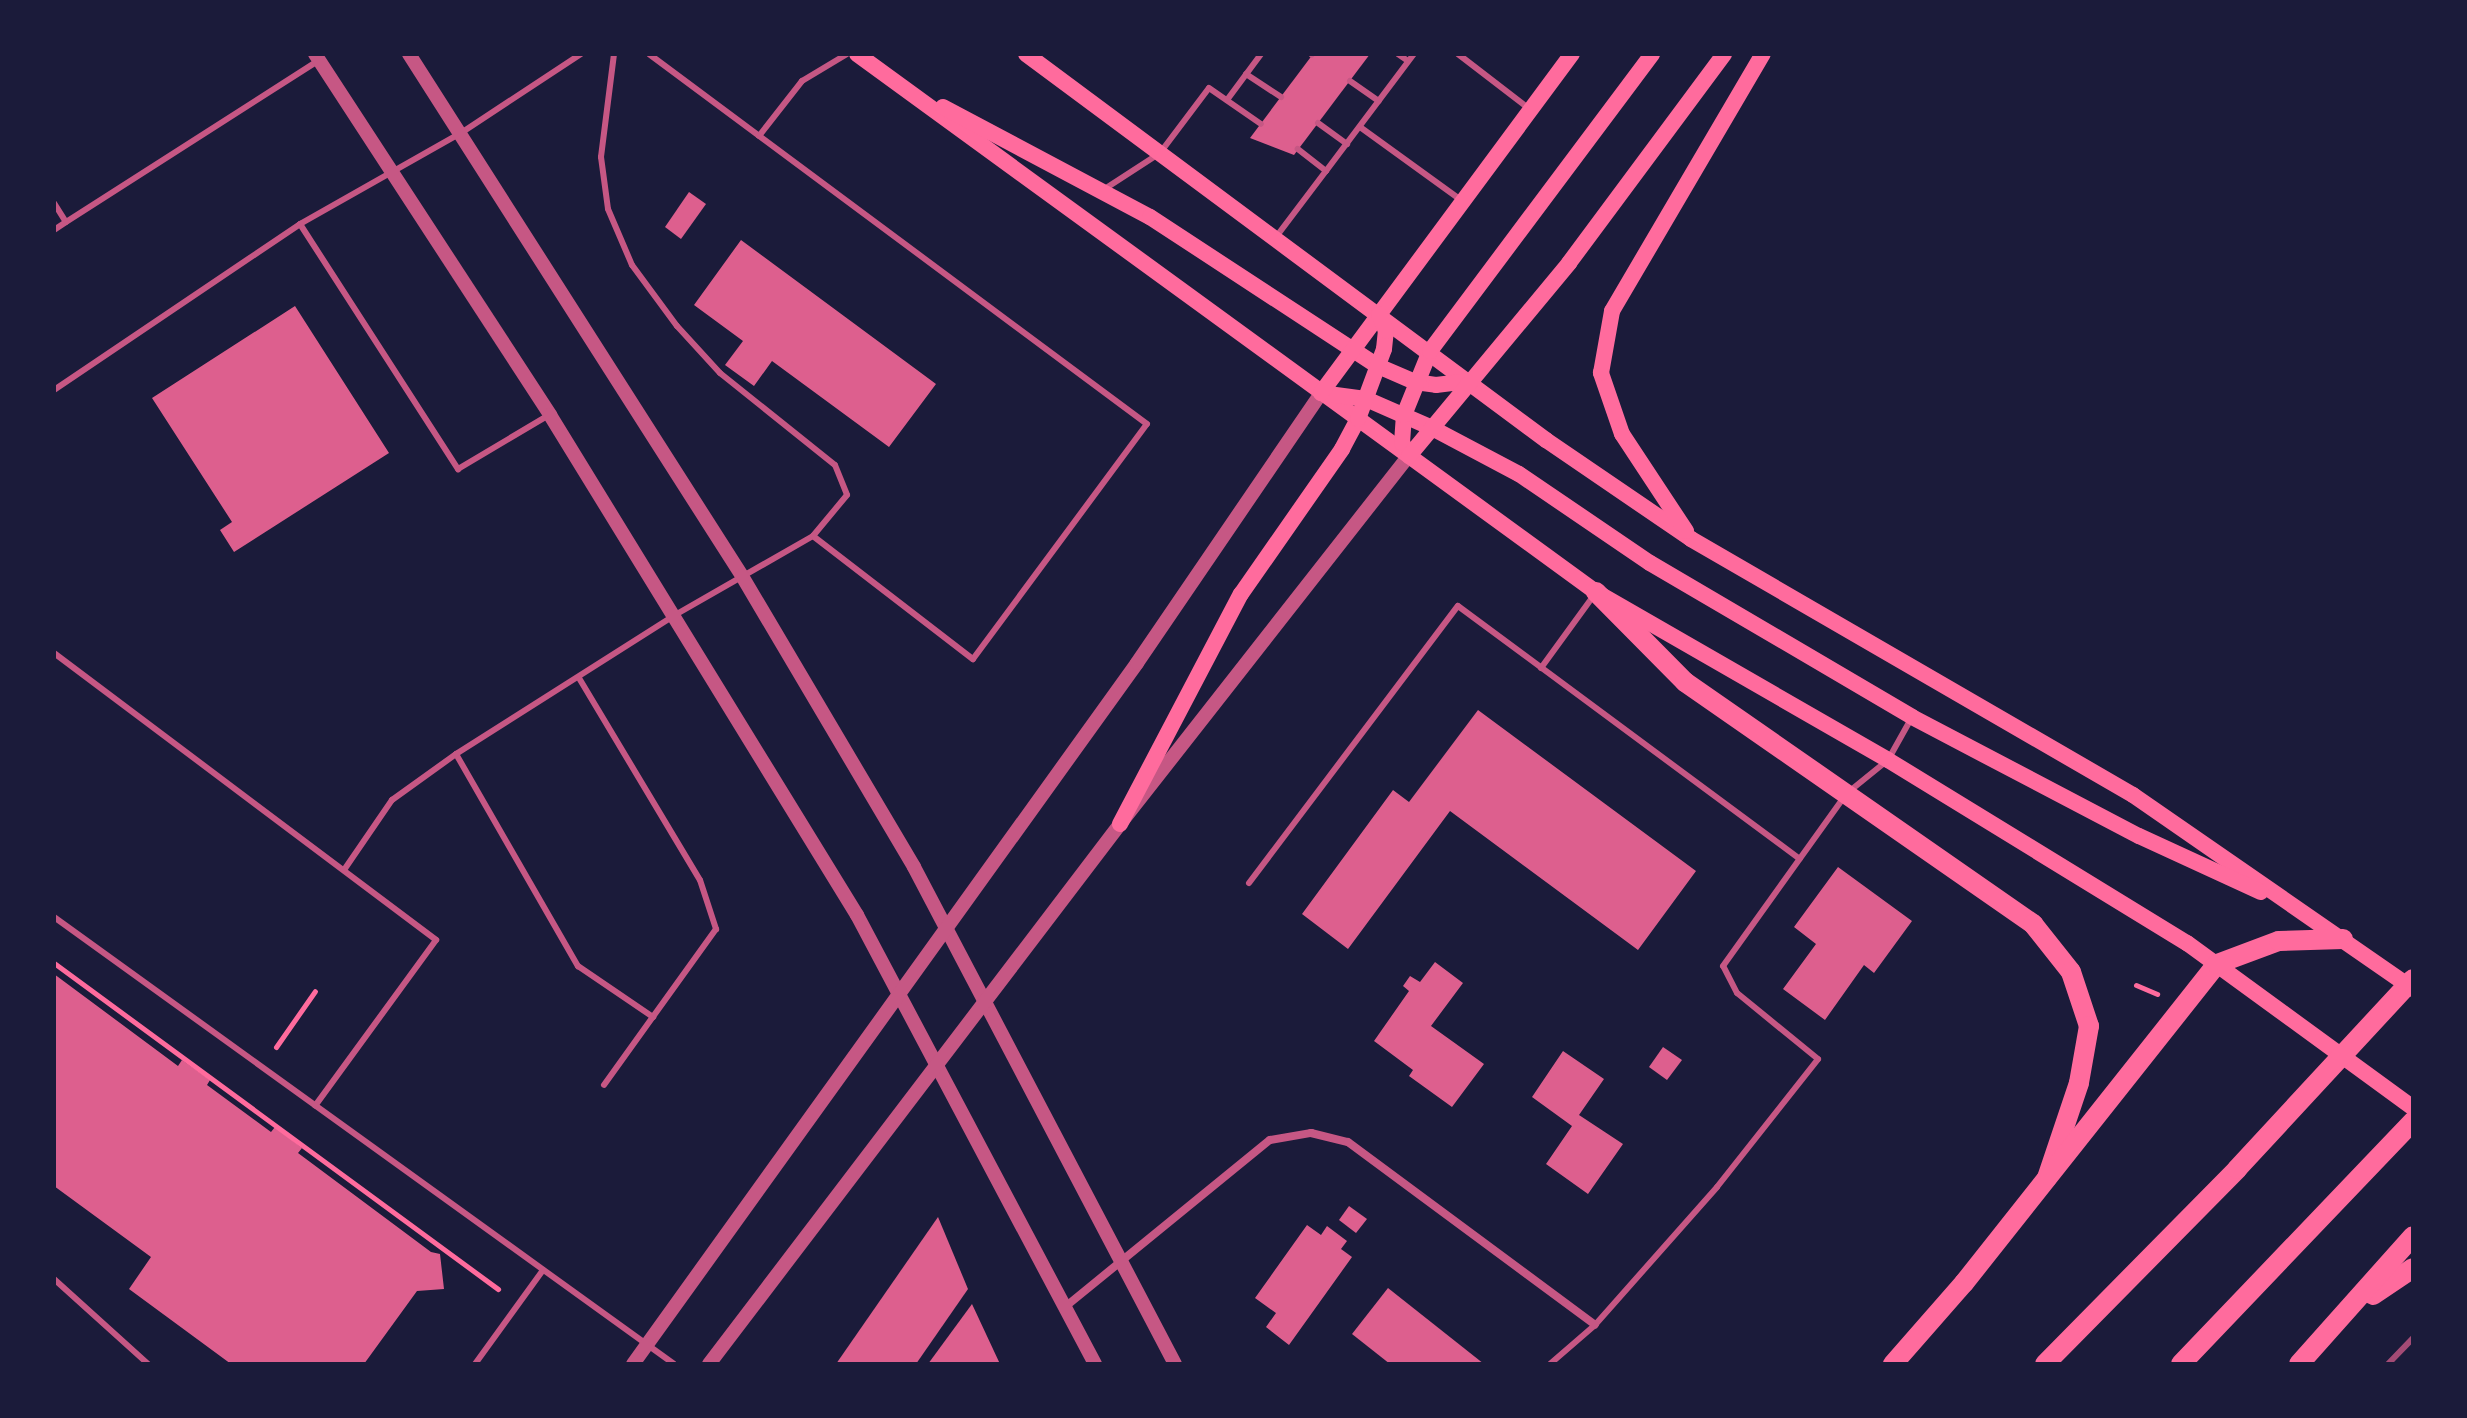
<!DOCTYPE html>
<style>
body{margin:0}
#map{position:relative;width:2467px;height:1418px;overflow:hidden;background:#1b1b3a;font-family:Poppins,sans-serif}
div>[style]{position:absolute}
.building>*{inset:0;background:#dd5f8e}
.path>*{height:5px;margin:-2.5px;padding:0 2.5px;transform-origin:2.5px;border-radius:2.5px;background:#ff6b9d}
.service>*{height:6px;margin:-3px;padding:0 3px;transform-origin:3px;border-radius:3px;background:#c65784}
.minor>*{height:8px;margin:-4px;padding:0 4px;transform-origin:4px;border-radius:4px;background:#c65784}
.tertiary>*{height:14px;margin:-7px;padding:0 7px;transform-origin:7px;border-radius:7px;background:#c65784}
.secondary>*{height:16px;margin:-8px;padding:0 8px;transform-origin:8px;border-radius:8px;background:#ff6b9d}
.primary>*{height:20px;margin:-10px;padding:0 10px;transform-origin:10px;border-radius:10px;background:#ff6b9d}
.rail>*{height:6px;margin:-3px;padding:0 3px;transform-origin:3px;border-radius:3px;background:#a44b75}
span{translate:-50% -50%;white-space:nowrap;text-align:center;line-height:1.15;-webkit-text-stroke:8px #1b1b3a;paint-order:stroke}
.frame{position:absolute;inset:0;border:56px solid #1b1b3a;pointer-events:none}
</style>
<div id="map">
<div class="building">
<i style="clip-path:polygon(1313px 54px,1370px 54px,1294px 155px,1250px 138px)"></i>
<i style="clip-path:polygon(689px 192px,706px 204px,681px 239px,665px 227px)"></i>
<i style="clip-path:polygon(741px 240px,936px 384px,889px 447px,772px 361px,754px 386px,725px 365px,743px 341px,694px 305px)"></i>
<i style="clip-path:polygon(295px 306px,389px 453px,234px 552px,220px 530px,232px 522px,152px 398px)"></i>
<i style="clip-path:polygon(1478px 710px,1696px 871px,1638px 950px,1450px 811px,1348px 949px,1302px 914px,1393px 790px,1409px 802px)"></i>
<i style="clip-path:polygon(1838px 867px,1912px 921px,1874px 973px,1864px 965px,1825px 1020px,1783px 989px,1816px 944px,1794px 927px)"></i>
<i style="clip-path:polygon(1435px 962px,1463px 983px,1431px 1026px,1484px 1064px,1452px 1107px,1409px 1076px,1413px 1070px,1374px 1041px,1409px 991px,1403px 986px,1410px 976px,1420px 982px)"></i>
<i style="clip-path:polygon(54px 974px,178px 1066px,182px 1060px,210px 1080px,207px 1085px,271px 1132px,275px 1127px,302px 1148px,298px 1153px,431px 1252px,440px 1254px,444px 1289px,417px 1291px,364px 1364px,231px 1364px,129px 1289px,151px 1257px,54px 1186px)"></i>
<i style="clip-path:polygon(1663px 1047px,1682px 1060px,1667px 1080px,1649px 1067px)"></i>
<i style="clip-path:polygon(1563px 1051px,1604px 1079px,1579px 1115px,1623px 1144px,1588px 1194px,1546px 1164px,1572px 1126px,1532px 1097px)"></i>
<i style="clip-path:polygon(1349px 1206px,1367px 1219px,1356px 1233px,1339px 1220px)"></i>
<i style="clip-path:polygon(938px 1217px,968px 1289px,916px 1364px,836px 1364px)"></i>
<i style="clip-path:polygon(1307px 1225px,1321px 1235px,1327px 1226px,1347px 1241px,1341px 1249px,1352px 1257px,1289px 1345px,1266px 1327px,1276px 1313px,1255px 1298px)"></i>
<i style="clip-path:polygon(1388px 1288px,1484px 1364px,1390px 1364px,1352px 1334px)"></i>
<i style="clip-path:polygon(972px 1304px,1000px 1364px,928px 1364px)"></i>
</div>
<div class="path">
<i style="left:54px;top:963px;width:551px;rotate:36.29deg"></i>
<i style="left:2136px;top:985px;width:23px;rotate:23deg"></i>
<i style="left:276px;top:1047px;width:68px;rotate:-55.1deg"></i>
</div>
<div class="service">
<i style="left:614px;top:54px;width:104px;rotate:97.2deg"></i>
<i style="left:601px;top:157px;width:52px;rotate:82.3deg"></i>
<i style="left:608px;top:209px;width:61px;rotate:66.8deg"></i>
<i style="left:632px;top:265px;width:76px;rotate:53.6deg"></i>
<i style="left:677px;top:326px;width:64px;rotate:47.5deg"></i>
<i style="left:720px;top:373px;width:147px;rotate:38.7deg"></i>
<i style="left:835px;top:465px;width:32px;rotate:68deg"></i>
<i style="left:847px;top:495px;width:53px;rotate:129.7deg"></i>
<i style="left:1311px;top:54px;width:1px;rotate:45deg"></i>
<i style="left:1398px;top:54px;width:12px;rotate:35deg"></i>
<i style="left:1458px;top:54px;width:88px;rotate:37.6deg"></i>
<i style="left:1246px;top:74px;width:42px;rotate:33.3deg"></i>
<i style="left:1350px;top:81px;width:35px;rotate:35deg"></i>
<i style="left:1227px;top:100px;width:57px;rotate:-53.5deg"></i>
<i style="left:1318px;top:123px;width:36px;rotate:36deg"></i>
<i style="left:1360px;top:127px;width:125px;rotate:35.9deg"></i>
<i style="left:759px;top:136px;width:70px;rotate:-52deg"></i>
<i style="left:802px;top:81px;width:52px;rotate:-31deg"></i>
<i style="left:1326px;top:171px;width:146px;rotate:-53.1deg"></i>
<i style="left:1103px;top:190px;width:68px;rotate:-33deg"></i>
<i style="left:1160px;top:153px;width:81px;rotate:-53deg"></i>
<i style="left:1209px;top:88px;width:63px;rotate:34.7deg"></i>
<i style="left:54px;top:203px;width:22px;rotate:58deg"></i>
<i style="left:66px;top:222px;width:300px;rotate:-32.6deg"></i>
<i style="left:300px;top:224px;width:292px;rotate:57.2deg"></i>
<i style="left:458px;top:469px;width:106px;rotate:-30.7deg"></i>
<i style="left:54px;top:230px;width:14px;rotate:-34deg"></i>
<i style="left:1276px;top:237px;width:83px;rotate:-52.9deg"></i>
<i style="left:1326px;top:171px;width:36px;rotate:-142deg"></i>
<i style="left:54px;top:390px;width:297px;rotate:-34deg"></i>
<i style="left:300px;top:224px;width:185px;rotate:-29.5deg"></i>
<i style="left:461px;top:133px;width:144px;rotate:-33.4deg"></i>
<i style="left:54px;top:653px;width:478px;rotate:36.9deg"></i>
<i style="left:436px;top:940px;width:205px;rotate:126.1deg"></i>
<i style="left:1541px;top:668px;width:90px;rotate:-54deg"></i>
<i style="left:579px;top:678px;width:235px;rotate:59.1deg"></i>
<i style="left:700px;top:880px;width:52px;rotate:71.9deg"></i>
<i style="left:716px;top:929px;width:192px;rotate:125.7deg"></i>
<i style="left:456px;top:754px;width:245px;rotate:60.1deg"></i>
<i style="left:578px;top:966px;width:91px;rotate:34.2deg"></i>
<i style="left:344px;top:870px;width:85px;rotate:-55.6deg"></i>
<i style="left:392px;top:800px;width:79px;rotate:-35.7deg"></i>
<i style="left:456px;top:754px;width:259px;rotate:-32.4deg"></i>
<i style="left:675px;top:615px;width:159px;rotate:-29.8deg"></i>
<i style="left:813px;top:536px;width:202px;rotate:37.6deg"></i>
<i style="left:973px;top:659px;width:292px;rotate:-53.5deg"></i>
<i style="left:1147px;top:424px;width:620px;rotate:-143.39deg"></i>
<i style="left:1249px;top:883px;width:347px;rotate:-53deg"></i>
<i style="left:1458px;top:606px;width:425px;rotate:36.5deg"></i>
<i style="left:54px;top:917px;width:764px;rotate:35.79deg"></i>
<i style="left:54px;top:1279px;width:127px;rotate:42.1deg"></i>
<i style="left:475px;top:1364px;width:116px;rotate:-54.1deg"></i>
<i style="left:1550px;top:1364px;width:60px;rotate:-40.9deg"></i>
<i style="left:1595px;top:1325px;width:184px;rotate:-48.5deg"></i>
<i style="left:1717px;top:1187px;width:163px;rotate:-51.7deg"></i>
<i style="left:1818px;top:1059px;width:104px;rotate:-140.8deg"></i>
<i style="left:1737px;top:993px;width:30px;rotate:-117deg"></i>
<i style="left:1723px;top:966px;width:211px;rotate:-54.4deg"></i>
<i style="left:1846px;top:794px;width:54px;rotate:-39deg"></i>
<i style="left:1888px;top:760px;width:49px;rotate:-60.8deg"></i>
</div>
<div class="minor">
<i style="left:1065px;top:1307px;width:264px;rotate:-39.2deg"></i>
<i style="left:1270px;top:1140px;width:42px;rotate:-9.7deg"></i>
<i style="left:1311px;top:1133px;width:38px;rotate:14deg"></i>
<i style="left:1348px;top:1142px;width:307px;rotate:36.5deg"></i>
</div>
<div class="tertiary">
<i style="left:315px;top:54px;width:431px;rotate:56.9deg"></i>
<i style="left:550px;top:415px;width:587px;rotate:58.45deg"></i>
<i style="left:857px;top:915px;width:508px;rotate:62.07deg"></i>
<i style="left:409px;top:54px;width:619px;rotate:57.46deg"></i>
<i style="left:742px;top:576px;width:338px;rotate:59.4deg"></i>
<i style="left:914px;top:867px;width:561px;rotate:62.29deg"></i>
<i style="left:633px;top:1364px;width:863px;rotate:-54.28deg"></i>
<i style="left:1137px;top:663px;width:327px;rotate:-55.7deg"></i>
<i style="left:709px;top:1364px;width:679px;rotate:-52.72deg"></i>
<i style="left:1120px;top:824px;width:468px;rotate:-51.9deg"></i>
</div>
<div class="secondary">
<i style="left:857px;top:54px;width:914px;rotate:36.06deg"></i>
<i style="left:1596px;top:592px;width:337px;rotate:29.9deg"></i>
<i style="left:1888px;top:760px;width:351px;rotate:31.5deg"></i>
<i style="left:2187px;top:943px;width:280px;rotate:36.1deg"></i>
<i style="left:1026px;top:54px;width:648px;rotate:36.59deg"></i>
<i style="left:1546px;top:440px;width:176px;rotate:34.3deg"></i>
<i style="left:1691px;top:539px;width:511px;rotate:30.08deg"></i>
<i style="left:2133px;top:795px;width:341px;rotate:34.7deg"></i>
<i style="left:943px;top:107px;width:234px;rotate:28deg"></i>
<i style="left:1150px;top:217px;width:272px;rotate:33.2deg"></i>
<i style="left:1378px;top:366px;width:40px;rotate:23.4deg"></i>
<i style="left:1415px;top:382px;width:21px;rotate:8deg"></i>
<i style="left:1436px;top:385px;width:34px;rotate:-7deg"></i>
<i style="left:1321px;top:393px;width:45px;rotate:7.6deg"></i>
<i style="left:1366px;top:399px;width:72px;rotate:23.7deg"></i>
<i style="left:1432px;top:428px;width:98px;rotate:27.9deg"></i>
<i style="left:1519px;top:474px;width:158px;rotate:34.2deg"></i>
<i style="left:1650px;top:563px;width:304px;rotate:30.4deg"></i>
<i style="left:1912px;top:717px;width:256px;rotate:27.7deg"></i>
<i style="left:2139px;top:836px;width:134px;rotate:24.7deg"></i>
<i style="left:1321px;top:393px;width:422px;rotate:-53.5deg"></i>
<i style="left:1409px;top:455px;width:14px;rotate:-120deg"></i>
<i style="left:1402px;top:443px;width:28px;rotate:-86deg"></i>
<i style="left:1404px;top:415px;width:69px;rotate:-67.9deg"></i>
<i style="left:1430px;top:351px;width:371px;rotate:-53.2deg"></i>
<i style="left:1409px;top:456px;width:251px;rotate:-50.3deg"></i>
<i style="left:1569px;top:263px;width:260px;rotate:-53.4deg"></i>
<i style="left:1686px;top:531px;width:116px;rotate:-123.4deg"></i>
<i style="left:1622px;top:434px;width:65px;rotate:-109deg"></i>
<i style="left:1601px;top:373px;width:63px;rotate:-79.9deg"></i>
<i style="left:1612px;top:311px;width:298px;rotate:-59.6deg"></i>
<i style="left:1120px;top:824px;width:260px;rotate:-62.3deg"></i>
<i style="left:1241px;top:594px;width:177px;rotate:-55.1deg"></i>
<i style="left:1342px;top:449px;width:34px;rotate:-62deg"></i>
<i style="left:1358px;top:419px;width:75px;rotate:-69.6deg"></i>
<i style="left:1384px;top:349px;width:18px;rotate:-84deg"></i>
<i style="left:1386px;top:331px;width:18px;rotate:-112deg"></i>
</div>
<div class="primary">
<i style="left:1596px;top:592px;width:127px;rotate:45.3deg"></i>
<i style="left:1685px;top:682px;width:424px;rotate:34.8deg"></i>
<i style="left:2033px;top:924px;width:61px;rotate:51.6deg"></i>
<i style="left:2071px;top:972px;width:57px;rotate:71.6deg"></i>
<i style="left:2089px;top:1026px;width:58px;rotate:100deg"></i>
<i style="left:2079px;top:1083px;width:100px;rotate:108.6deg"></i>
<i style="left:2373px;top:1295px;width:48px;rotate:-34deg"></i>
<i style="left:1893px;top:1364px;width:108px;rotate:-48.8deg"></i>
<i style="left:1964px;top:1283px;width:407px;rotate:-51.6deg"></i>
<i style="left:2217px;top:964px;width:66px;rotate:-20.4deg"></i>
<i style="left:2279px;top:941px;width:64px;rotate:-1.8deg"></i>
<i style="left:2045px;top:1364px;width:274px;rotate:-45.4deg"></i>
<i style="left:2237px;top:1169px;width:259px;rotate:-47.2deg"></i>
<i style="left:2181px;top:1364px;width:336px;rotate:-46.3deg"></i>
<i style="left:2299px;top:1364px;width:171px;rotate:-48.3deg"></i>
</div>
<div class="rail">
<i style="left:2388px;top:1364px;width:36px;rotate:-46deg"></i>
</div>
<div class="frame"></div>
</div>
